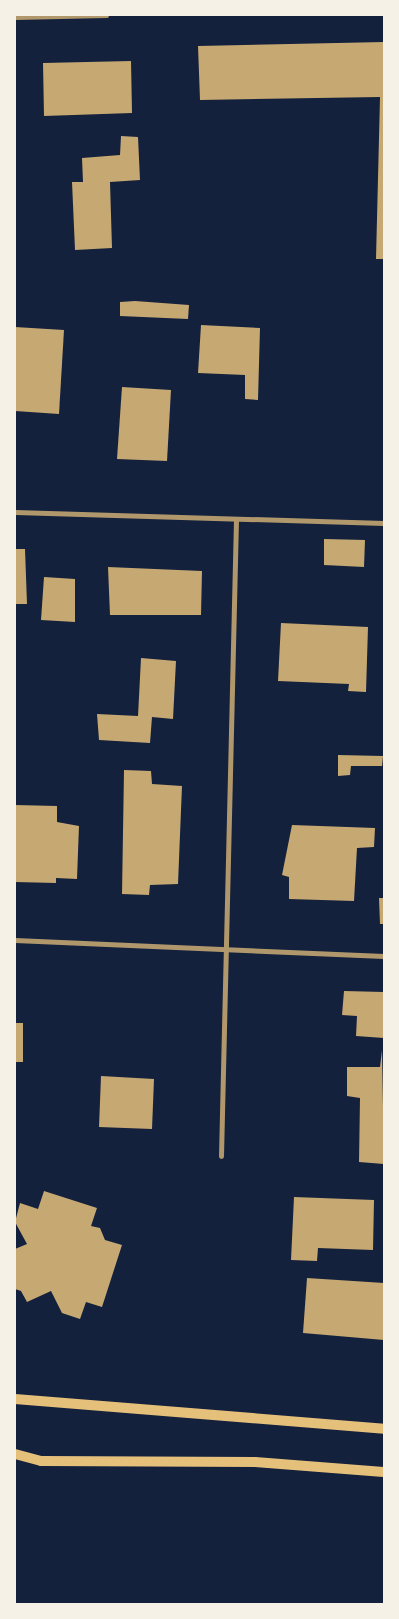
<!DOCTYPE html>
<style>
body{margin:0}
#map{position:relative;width:399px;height:1619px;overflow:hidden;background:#14213d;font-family:Rubik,sans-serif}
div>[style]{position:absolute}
.building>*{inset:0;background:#c6a872}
.minor>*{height:5px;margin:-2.5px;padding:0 2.5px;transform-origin:2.5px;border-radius:2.5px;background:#b1986c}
.secondary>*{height:10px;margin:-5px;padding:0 5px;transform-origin:5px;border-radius:5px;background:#e5c07b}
span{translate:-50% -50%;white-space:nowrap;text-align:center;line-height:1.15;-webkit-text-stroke:5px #f6f1e7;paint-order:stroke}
.frame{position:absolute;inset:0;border:16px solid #f6f1e7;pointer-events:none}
</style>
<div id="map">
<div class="building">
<i style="clip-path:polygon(384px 42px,384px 259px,376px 259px,380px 97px,200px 100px,198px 46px)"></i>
<i style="clip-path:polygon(131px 61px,132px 113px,44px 116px,43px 63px)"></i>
<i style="clip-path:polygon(121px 136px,138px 137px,140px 180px,110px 182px,112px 248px,75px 250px,72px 182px,83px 182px,82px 158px,120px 155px)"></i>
<i style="clip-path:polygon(135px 301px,189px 305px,188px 319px,120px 316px,120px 302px)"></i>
<i style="clip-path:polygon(201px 325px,260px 328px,258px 400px,245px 399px,245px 375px,198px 373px)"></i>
<i style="clip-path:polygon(15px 327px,64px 330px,59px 414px,15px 411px)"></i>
<i style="clip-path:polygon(122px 387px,171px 390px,167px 461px,117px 459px)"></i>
<i style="clip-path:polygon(324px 539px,365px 540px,364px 567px,324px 565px)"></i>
<i style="clip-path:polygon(15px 549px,25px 549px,27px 604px,15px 604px)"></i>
<i style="clip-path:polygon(108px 567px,202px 571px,201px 615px,110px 615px)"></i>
<i style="clip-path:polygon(44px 577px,75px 579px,75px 622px,41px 620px)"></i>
<i style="clip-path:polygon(281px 623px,368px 627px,366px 692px,348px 691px,349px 684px,278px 681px)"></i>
<i style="clip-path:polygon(141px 658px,176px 661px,173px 719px,152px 717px,150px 743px,99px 740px,97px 714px,138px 716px)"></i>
<i style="clip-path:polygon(338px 755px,383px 756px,382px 766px,351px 766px,350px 775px,338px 776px)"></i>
<i style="clip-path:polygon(124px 770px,151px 771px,152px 784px,182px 786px,178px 884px,150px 885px,149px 895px,122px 894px)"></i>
<i style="clip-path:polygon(15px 805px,57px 806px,57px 822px,79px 826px,77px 879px,56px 878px,56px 883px,15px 882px)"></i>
<i style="clip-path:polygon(292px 825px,375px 828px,374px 847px,357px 848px,354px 901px,289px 899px,289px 877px,282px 875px)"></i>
<i style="clip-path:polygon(379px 898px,384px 898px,384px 924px,380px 924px)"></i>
<i style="clip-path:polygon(344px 991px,384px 992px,384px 1038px,356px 1036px,357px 1016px,342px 1015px)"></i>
<i style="clip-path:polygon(15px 1023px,23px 1023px,23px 1062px,15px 1062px)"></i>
<i style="clip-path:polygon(382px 1050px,384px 1164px,359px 1162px,360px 1098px,347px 1096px,347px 1067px,380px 1067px)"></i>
<i style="clip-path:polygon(101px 1076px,154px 1079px,152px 1129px,99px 1127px)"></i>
<i style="clip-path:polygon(44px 1191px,97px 1208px,91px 1226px,100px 1228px,105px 1240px,122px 1245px,102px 1307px,86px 1302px,80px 1319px,62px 1313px,51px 1291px,27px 1302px,21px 1291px,15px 1289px,15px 1249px,27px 1244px,15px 1222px,20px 1203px,38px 1209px)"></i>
<i style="clip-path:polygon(294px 1197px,374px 1200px,373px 1250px,318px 1248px,317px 1261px,291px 1260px)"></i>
<i style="clip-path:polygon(307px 1278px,384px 1283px,384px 1340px,303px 1333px)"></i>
</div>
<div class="minor">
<i style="left:15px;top:17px;width:91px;rotate:-1.3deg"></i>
<i style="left:15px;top:512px;width:369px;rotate:1.7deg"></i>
<i style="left:15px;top:940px;width:369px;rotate:2.5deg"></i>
<i style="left:221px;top:1156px;width:637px;rotate:-88.65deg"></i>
</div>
<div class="secondary">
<i style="left:15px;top:1399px;width:370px;rotate:4.6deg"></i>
<i style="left:15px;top:1454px;width:27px;rotate:15deg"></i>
<i style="left:41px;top:1461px;width:214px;rotate:0.3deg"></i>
<i style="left:255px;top:1462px;width:129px;rotate:4.4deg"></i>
</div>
<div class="frame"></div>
</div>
